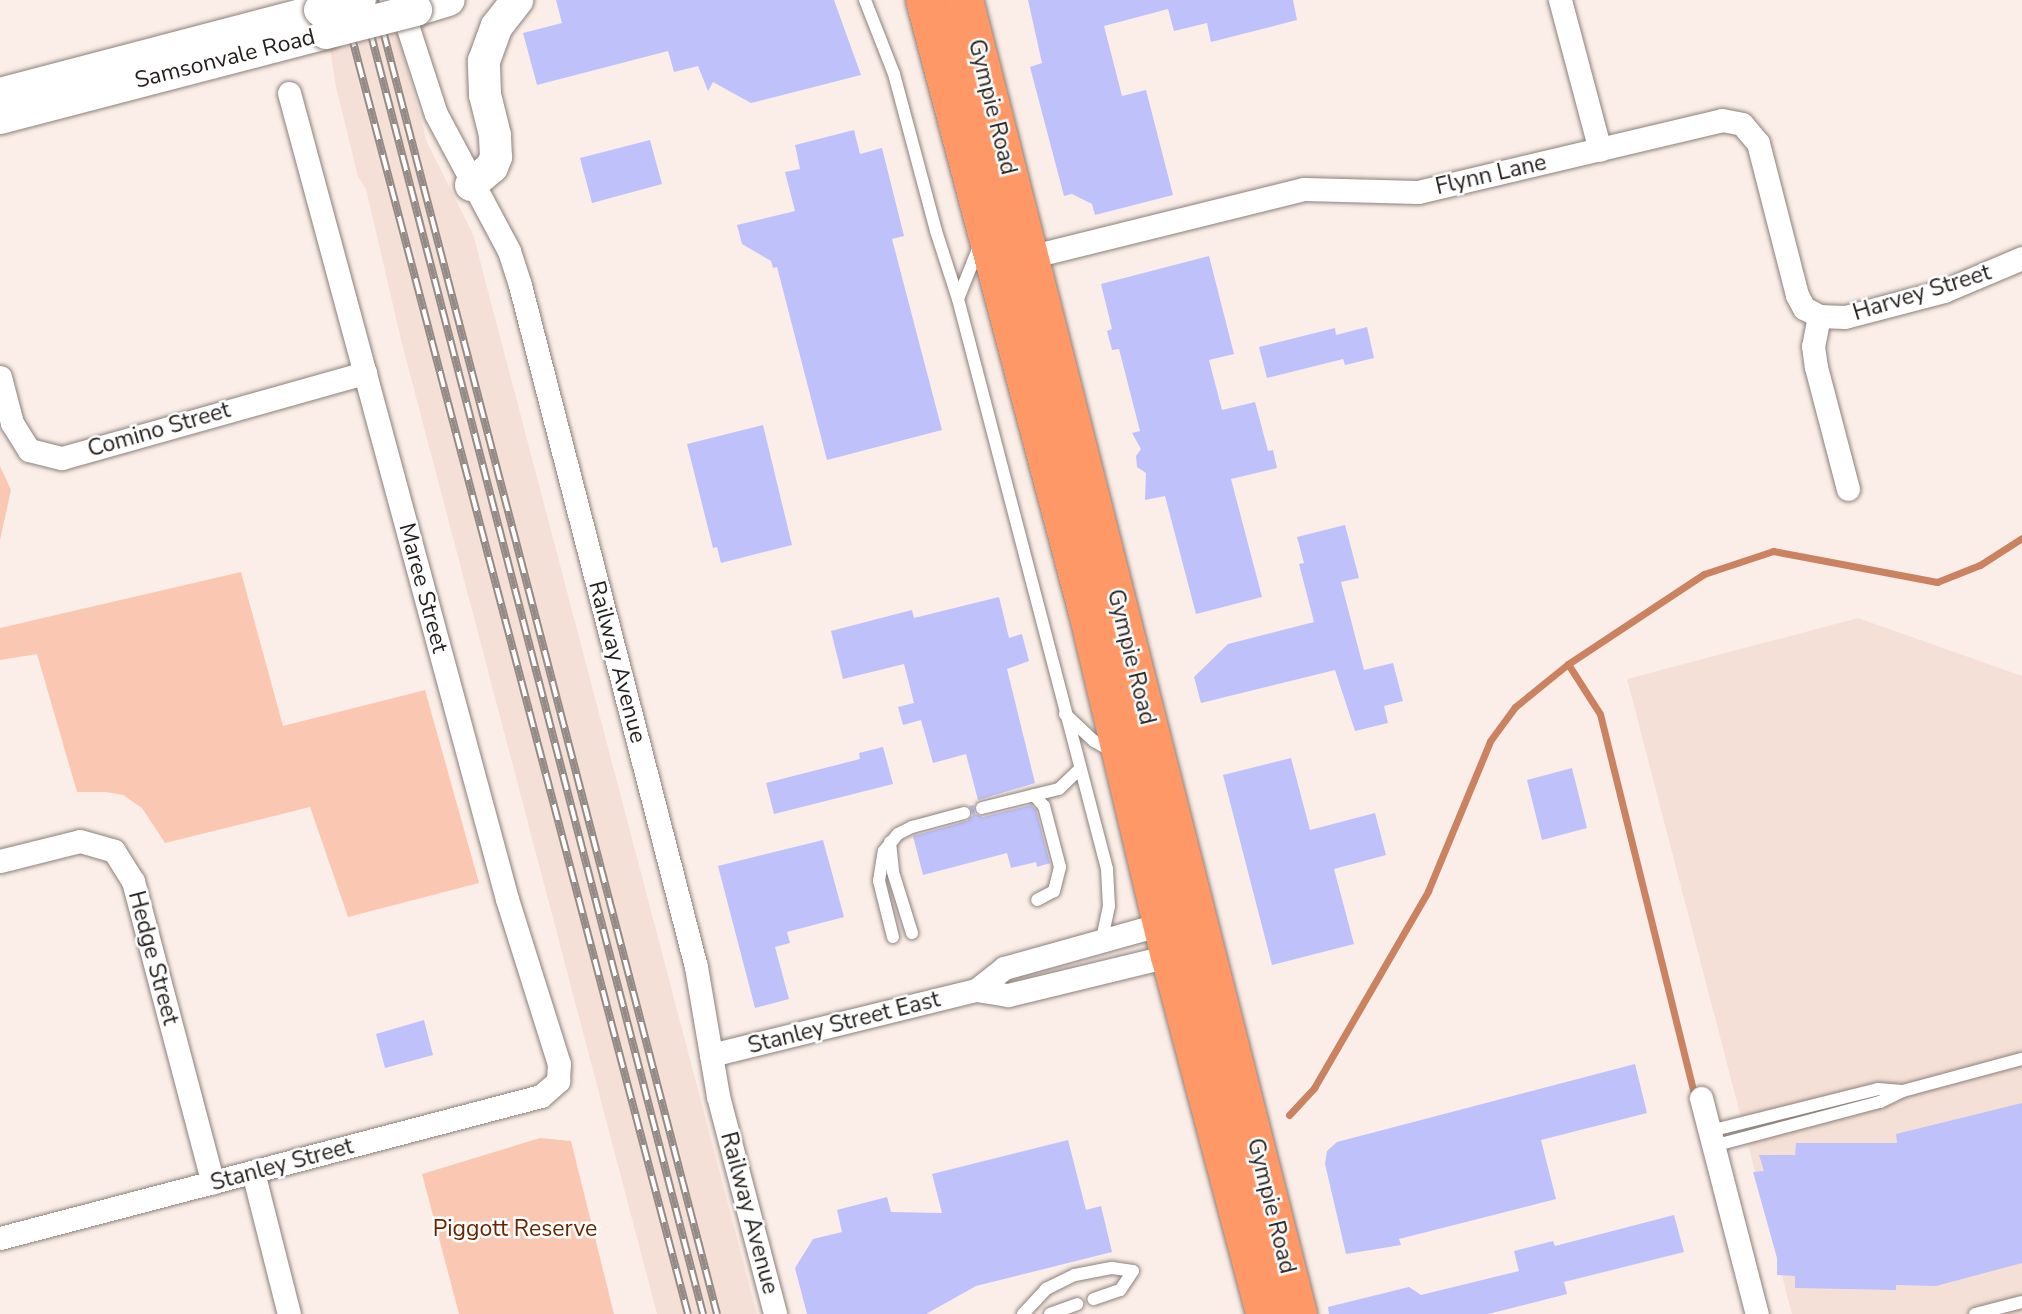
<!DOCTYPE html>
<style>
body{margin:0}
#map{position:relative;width:2022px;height:1314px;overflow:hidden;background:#fbeee8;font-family:"Nunito Sans",sans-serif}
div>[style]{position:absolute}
.built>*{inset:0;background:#f5e0d7}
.green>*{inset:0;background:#fac8b2}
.stream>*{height:7px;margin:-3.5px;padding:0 3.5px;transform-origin:3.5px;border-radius:3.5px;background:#cb8261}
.building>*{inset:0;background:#bfc1fb}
.roads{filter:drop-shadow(0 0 2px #8c807b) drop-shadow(0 0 2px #8c807b)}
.service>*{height:12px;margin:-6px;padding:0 6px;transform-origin:6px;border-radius:6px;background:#fff}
.minor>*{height:23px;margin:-11.5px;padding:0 11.5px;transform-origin:11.5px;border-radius:11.5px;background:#fff}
.secondary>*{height:32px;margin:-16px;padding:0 16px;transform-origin:16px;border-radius:16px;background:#fff}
.trunk>*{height:38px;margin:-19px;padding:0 19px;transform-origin:19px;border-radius:19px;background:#fe9867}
.rail>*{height:8px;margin-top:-4px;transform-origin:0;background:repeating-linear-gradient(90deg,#fefefe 0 16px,#948b86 0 32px);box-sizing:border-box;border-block:2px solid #948b86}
.bridges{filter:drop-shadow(0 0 2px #8c807b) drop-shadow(0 0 2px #8c807b)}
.secondary-bridge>*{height:32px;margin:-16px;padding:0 16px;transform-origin:16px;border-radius:16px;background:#fff}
span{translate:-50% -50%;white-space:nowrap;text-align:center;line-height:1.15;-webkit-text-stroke:5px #fefefe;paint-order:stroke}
.street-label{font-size:23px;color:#241f1d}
.park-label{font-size:23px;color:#682600}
</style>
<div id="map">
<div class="built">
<i style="clip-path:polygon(397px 31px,427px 142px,473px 234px,757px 1314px,657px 1314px,401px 340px,366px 189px,358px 177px,336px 87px,330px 48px)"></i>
<i style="clip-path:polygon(1858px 618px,2022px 676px,2022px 1314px,1792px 1314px,1627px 679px)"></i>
</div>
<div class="green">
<i style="clip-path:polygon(0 466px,11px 490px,0 540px)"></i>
<i style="clip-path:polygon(241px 572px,283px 726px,425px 690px,479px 883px,348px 917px,310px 807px,165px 843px,142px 808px,123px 795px,106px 792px,77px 792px,37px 654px,0 660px,0 628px)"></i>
<i style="clip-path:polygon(540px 1138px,571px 1141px,614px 1314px,459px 1314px,422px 1174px)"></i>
</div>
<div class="stream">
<i style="left:1568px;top:664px;width:59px;rotate:57.4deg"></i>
<i style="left:1600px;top:714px;width:388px;rotate:76.1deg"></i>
<i style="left:1289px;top:1115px;width:37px;rotate:-47deg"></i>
<i style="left:1314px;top:1088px;width:228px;rotate:-59.9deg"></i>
<i style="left:1428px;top:891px;width:162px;rotate:-67.5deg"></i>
<i style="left:1490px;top:741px;width:42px;rotate:-53.7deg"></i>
<i style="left:1515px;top:707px;width:68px;rotate:-39.1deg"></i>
<i style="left:1568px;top:664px;width:163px;rotate:-33.5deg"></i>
<i style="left:1704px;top:574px;width:73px;rotate:-18.4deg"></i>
<i style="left:1773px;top:551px;width:167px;rotate:10.7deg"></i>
<i style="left:1937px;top:582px;width:46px;rotate:-21.6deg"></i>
<i style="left:1980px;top:565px;width:50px;rotate:-32.7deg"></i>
</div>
<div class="building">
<i style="clip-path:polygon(556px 0,834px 0,861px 75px,751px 103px,713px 82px,708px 91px,698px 66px,674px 72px,668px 51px,537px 85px,523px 33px,562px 23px)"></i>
<i style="clip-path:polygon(1028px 0,1293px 0,1297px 20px,1211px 42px,1207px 23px,1174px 31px,1168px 9px,1104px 26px,1122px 96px,1146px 90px,1173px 195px,1095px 215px,1092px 204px,1072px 194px,1064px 196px,1030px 67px,1042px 63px)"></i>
<i style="clip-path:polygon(854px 130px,860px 154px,882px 148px,904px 236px,892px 239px,942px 430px,827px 460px,777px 267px,773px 268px,771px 261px,742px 244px,737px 225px,795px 211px,785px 172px,800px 169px,795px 145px)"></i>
<i style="clip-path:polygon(650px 140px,662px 184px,592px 203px,580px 158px)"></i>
<i style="clip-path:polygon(1209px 256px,1234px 354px,1209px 360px,1222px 410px,1255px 402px,1268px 451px,1273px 450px,1277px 468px,1231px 479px,1262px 597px,1196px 614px,1165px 496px,1145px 500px,1146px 473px,1137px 467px,1136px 456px,1141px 449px,1132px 433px,1140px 431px,1119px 349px,1112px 350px,1107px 331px,1112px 329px,1101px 284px)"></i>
<i style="clip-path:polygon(1367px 327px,1374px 358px,1345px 365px,1343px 359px,1267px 378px,1259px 347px,1335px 328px,1336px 335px)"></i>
<i style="clip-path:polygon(763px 425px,792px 545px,721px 563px,717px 547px,713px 548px,687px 444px)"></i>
<i style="clip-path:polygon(1345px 525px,1359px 578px,1341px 582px,1364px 670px,1393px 663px,1403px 701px,1384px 706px,1388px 723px,1355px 731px,1335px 670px,1201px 703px,1194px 677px,1228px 644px,1314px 622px,1299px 564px,1304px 563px,1297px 537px)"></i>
<i style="clip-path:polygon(999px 597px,1009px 638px,1022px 634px,1029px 661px,1007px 669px,1035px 783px,978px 800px,966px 754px,933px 763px,921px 720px,903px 725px,898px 707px,914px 703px,904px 664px,843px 679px,831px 631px,912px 610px,914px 618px)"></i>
<i style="clip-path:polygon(883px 747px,893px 784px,774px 814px,766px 783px,860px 759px,859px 753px)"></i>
<i style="clip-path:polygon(1291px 758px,1310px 830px,1375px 813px,1386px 855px,1334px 869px,1354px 944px,1272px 965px,1223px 775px)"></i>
<i style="clip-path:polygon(1572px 768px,1587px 828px,1542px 840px,1527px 780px)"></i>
<i style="clip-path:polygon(974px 805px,975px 814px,983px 817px,1031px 805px,1036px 810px,1050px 863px,1037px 867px,1036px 862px,1011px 868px,1007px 853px,923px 875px,913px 836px,967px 821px,973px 815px,969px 806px)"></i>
<i style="clip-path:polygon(823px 840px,844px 917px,787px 932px,790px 943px,775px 947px,789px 999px,755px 1008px,718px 866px)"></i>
<i style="clip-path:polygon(424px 1020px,433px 1055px,385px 1068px,376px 1034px)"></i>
<i style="clip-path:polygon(1635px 1064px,1647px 1113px,1541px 1140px,1556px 1199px,1399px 1239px,1401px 1245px,1346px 1254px,1325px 1164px,1327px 1151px,1337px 1142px)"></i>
<i style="clip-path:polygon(2022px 1103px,2022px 1263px,1936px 1286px,1896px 1285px,1896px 1290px,1795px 1288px,1795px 1276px,1777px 1275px,1777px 1258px,1753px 1172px,1764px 1171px,1759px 1155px,1795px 1155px,1796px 1143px,1897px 1143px,1896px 1134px)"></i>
<i style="clip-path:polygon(1068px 1140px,1086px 1210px,1101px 1206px,1112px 1252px,976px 1286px,926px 1314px,807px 1314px,795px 1268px,813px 1239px,842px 1232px,837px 1210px,887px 1197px,891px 1212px,942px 1213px,932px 1174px)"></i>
<i style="clip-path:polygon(1674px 1215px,1684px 1252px,1564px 1282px,1567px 1294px,1488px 1314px,1329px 1314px,1328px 1307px,1409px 1287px,1421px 1295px,1519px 1271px,1514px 1251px,1553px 1241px,1555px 1246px)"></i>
</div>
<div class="roads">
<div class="service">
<i style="left:865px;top:0;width:79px;rotate:68.6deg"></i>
<i style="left:894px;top:74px;width:163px;rotate:75deg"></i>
<i style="left:936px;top:231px;width:71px;rotate:72.1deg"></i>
<i style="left:958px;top:299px;width:589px;rotate:75.35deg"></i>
<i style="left:1107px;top:869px;width:37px;rotate:87deg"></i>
<i style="left:1109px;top:906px;width:38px;rotate:102deg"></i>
<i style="left:958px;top:299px;width:59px;rotate:-68.2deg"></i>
<i style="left:1065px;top:714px;width:40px;rotate:43deg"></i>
<i style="left:1094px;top:741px;width:21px;rotate:29deg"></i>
<i style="left:1034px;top:795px;width:15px;rotate:48deg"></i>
<i style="left:1044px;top:806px;width:63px;rotate:75.3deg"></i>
<i style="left:1060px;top:867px;width:25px;rotate:104deg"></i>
<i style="left:1054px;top:891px;width:19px;rotate:152deg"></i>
<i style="left:982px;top:808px;width:79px;rotate:-13.9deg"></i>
<i style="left:1059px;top:789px;width:28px;rotate:-44deg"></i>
<i style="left:890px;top:842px;width:30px;rotate:84deg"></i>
<i style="left:893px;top:872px;width:64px;rotate:72.7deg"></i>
<i style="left:893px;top:937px;width:58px;rotate:-104deg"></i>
<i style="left:879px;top:881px;width:30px;rotate:-81deg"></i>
<i style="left:884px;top:851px;width:22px;rotate:-51deg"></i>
<i style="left:898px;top:834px;width:16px;rotate:-27deg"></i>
<i style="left:912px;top:827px;width:54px;rotate:-15.1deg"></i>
<i style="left:1710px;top:1131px;width:173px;rotate:-14deg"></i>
<i style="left:1878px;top:1089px;width:24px;rotate:5deg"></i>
<i style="left:1713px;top:1146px;width:173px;rotate:-14.8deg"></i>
<i style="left:1880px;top:1102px;width:25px;rotate:-26deg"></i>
<i style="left:1903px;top:1091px;width:123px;rotate:-15.1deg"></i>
<i style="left:1023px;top:1314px;width:34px;rotate:-47deg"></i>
<i style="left:1046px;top:1289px;width:32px;rotate:-26deg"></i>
<i style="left:1075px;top:1275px;width:38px;rotate:-11deg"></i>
<i style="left:1112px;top:1268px;width:21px;rotate:8deg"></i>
<i style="left:1133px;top:1271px;width:23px;rotate:124deg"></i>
<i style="left:1120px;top:1290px;width:28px;rotate:161deg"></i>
<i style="left:1050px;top:1314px;width:29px;rotate:-20deg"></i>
<i style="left:1975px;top:1314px;width:49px;rotate:-14.3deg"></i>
</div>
<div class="minor">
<i style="left:1560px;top:0;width:155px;rotate:75.1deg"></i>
<i style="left:408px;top:28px;width:90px;rotate:72deg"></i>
<i style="left:436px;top:114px;width:155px;rotate:61.9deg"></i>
<i style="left:509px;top:251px;width:36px;rotate:72deg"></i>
<i style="left:520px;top:285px;width:704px;rotate:75.53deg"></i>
<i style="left:696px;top:967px;width:131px;rotate:80.3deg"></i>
<i style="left:718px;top:1096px;width:225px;rotate:75.3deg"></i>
<i style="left:1029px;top:257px;width:283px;rotate:-13.9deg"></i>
<i style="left:1304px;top:189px;width:114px;rotate:1.5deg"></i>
<i style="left:1418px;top:192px;width:312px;rotate:-13.3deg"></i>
<i style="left:1722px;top:120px;width:20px;rotate:11deg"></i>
<i style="left:1742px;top:124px;width:25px;rotate:50deg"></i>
<i style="left:1758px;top:143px;width:157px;rotate:75.6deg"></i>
<i style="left:1797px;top:295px;width:15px;rotate:62deg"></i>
<i style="left:1804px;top:308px;width:17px;rotate:28deg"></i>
<i style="left:1819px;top:316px;width:26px;rotate:2deg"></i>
<i style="left:1845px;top:317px;width:102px;rotate:-14.7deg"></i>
<i style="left:1944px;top:291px;width:85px;rotate:-22.9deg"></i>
<i style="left:1819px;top:316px;width:31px;rotate:101deg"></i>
<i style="left:1813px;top:346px;width:21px;rotate:82deg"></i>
<i style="left:1816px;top:367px;width:126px;rotate:75.3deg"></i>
<i style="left:0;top:377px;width:48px;rotate:75.4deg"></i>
<i style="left:12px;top:423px;width:32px;rotate:58deg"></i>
<i style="left:29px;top:450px;width:34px;rotate:14deg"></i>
<i style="left:62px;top:458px;width:315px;rotate:-15.7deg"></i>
<i style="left:0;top:861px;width:82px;rotate:-14deg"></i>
<i style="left:80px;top:841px;width:35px;rotate:16deg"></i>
<i style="left:114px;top:851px;width:36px;rotate:58deg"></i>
<i style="left:133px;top:881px;width:312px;rotate:75.2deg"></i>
<i style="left:976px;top:990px;width:36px;rotate:-38deg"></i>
<i style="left:1004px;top:968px;width:174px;rotate:-15.6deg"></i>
<i style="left:711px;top:1055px;width:273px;rotate:-13.8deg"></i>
<i style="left:976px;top:990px;width:32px;rotate:9deg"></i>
<i style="left:1008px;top:995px;width:178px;rotate:-13.6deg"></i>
<i style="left:1701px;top:1098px;width:223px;rotate:75.5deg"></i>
<i style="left:253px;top:1172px;width:146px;rotate:75.8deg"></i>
<i style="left:0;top:1238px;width:559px;rotate:-14.71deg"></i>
<i style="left:541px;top:1096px;width:23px;rotate:-41deg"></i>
<i style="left:558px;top:1081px;width:17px;rotate:-87deg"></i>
<i style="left:559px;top:1064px;width:173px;rotate:-107.5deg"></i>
<i style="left:507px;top:899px;width:835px;rotate:-105.13deg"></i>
</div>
<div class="secondary">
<i style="left:416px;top:10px;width:34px;rotate:-17deg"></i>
<i style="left:0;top:94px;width:331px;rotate:-14.7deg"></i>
<i style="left:0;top:118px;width:337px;rotate:-14.6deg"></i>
<i style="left:471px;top:185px;width:28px;rotate:-41deg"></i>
<i style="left:492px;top:167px;width:11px;rotate:-68deg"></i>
<i style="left:496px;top:157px;width:22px;rotate:-93deg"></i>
<i style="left:495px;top:135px;width:41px;rotate:-104deg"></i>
<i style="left:485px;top:95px;width:34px;rotate:-92deg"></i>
<i style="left:484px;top:61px;width:37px;rotate:-70deg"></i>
<i style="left:497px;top:26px;width:33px;rotate:-52deg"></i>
</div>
<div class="trunk">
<i style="left:925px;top:0;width:634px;rotate:75.11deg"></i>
<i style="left:1088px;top:613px;width:353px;rotate:76.6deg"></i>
<i style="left:1170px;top:956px;width:370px;rotate:75.1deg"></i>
<i style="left:964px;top:0;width:1356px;rotate:75.74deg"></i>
</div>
</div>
<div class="rail">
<i style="left:342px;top:0;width:1359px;rotate:75.25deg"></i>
<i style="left:362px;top:0;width:1358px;rotate:75.45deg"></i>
<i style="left:375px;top:0;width:1358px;rotate:75.41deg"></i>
</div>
<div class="bridges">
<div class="secondary-bridge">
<i style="left:320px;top:10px;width:41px;rotate:-14deg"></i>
<i style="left:326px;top:33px;width:93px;rotate:-14.3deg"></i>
</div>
</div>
<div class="street-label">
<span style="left:225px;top:59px;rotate:-14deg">Samsonvale Road</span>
<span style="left:992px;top:107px;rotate:76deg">Gympie Road</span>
<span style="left:1491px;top:175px;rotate:-13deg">Flynn Lane</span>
<span style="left:1922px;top:293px;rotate:-17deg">Harvey Street</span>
<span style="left:159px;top:430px;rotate:-16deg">Comino Street</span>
<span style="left:423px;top:588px;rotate:75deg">Maree Street</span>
<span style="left:1131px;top:657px;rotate:76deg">Gympie Road</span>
<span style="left:617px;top:662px;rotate:75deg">Railway Avenue</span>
<span style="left:153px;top:958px;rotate:75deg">Hedge Street</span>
<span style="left:844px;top:1023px;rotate:-14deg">Stanley Street East</span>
<span style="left:282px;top:1165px;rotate:-15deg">Stanley Street</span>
<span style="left:1271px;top:1206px;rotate:76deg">Gympie Road</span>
<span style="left:749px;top:1213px;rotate:75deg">Railway Avenue</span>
</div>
<div class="park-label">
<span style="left:515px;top:1229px">Piggott Reserve</span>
</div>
</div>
